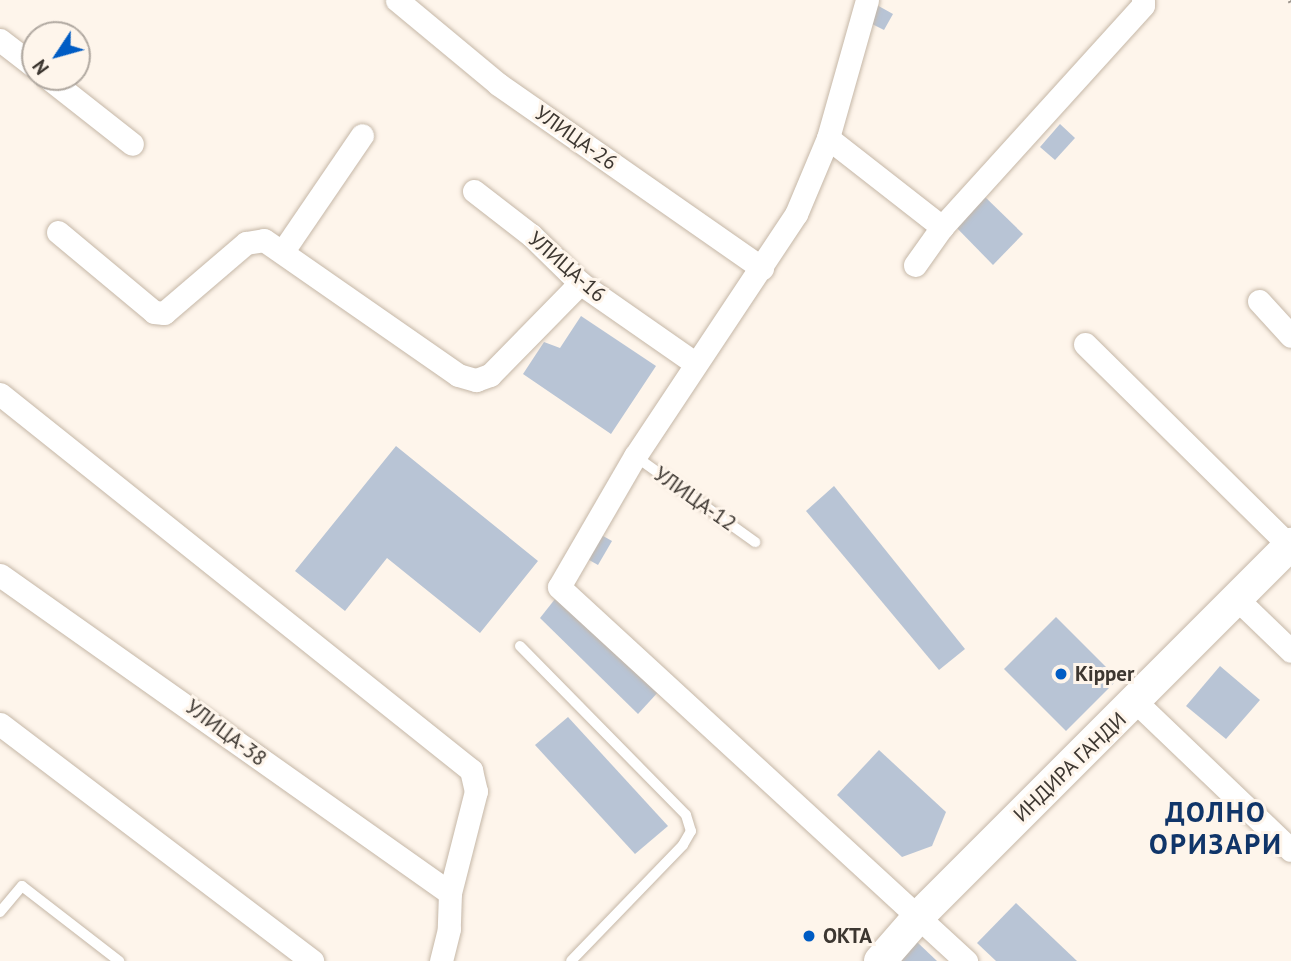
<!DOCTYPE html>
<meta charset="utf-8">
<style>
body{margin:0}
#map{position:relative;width:1291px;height:961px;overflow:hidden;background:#fef5eb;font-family:"PT Sans",sans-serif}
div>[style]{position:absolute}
.building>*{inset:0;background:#b8c4d5}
.roads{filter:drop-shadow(0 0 2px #c5b7a7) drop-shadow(0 0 2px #c5b7a7)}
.lane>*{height:10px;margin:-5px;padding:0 5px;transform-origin:5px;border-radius:5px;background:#fff}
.street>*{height:23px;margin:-11.5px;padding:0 11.5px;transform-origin:11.5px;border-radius:11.5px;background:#fff}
.secondary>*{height:32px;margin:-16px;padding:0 16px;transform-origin:16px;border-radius:16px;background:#fff}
.rail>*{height:5px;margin-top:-2.5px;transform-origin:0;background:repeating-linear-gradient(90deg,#9d968e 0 10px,transparent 0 15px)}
.dots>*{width:19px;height:19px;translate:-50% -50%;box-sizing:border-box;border:4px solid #fef5eb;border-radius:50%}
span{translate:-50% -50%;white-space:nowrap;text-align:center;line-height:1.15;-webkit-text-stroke:6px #fef5eb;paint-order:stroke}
.street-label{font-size:21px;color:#3d3731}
.poi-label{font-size:21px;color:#3d3731;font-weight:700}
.left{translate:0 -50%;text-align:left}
.district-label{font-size:28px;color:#103569;font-weight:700;letter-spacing:2px}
.north{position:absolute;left:21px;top:21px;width:70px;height:70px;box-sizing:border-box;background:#fef5eb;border:2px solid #b1a9a1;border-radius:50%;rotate:234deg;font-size:19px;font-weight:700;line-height:28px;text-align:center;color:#3d3731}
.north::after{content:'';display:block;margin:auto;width:24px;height:32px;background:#005cc4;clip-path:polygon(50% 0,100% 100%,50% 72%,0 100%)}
</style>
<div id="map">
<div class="building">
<i style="clip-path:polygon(875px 4px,893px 14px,884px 30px,866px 21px)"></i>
<i style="clip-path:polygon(1060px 124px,1075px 138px,1055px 160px,1040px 147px)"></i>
<i style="clip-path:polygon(981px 193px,1023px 234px,993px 265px,951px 222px)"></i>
<i style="clip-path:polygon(581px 316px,656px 366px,611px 434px,523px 374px,544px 342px,560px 348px)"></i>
<i style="clip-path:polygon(396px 446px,538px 561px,480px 633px,387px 558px,345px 611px,295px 571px)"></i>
<i style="clip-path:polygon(834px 486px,965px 649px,939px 670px,806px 511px)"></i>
<i style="clip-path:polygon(596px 532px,612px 541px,598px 565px,582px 556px)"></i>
<i style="clip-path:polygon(555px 599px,660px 690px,638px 714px,540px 618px)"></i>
<i style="clip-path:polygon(1056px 617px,1118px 679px,1066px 731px,1004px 669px)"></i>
<i style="clip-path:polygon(1220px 666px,1260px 700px,1226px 739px,1186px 706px)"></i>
<i style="clip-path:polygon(568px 717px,668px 826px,635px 854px,535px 745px)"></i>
<i style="clip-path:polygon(879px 750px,946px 812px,932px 846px,902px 857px,837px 795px)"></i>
<i style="clip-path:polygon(1016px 903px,1077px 961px,996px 961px,977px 943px)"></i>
<i style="clip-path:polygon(917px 942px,937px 961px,900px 961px)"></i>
</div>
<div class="roads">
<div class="lane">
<i style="left:635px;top:456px;width:148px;rotate:35.6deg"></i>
<i style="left:520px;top:646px;width:237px;rotate:45.5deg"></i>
<i style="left:686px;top:815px;width:17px;rotate:73deg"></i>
<i style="left:691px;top:831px;width:16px;rotate:120deg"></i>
<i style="left:683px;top:845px;width:161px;rotate:134deg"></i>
<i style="left:0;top:912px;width:34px;rotate:-50deg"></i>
<i style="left:22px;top:886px;width:123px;rotate:37.7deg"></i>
</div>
<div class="street">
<i style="left:397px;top:0;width:131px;rotate:39.7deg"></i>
<i style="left:498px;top:84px;width:322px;rotate:34.9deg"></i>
<i style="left:867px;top:0;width:143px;rotate:105.8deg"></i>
<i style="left:828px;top:138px;width:82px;rotate:112.8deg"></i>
<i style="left:796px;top:214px;width:291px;rotate:123.6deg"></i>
<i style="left:635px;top:456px;width:151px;rotate:120.1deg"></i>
<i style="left:559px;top:587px;width:553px;rotate:42.58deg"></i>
<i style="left:0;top:40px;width:44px;rotate:37.6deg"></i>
<i style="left:47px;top:77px;width:108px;rotate:38.2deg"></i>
<i style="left:828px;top:138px;width:145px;rotate:38deg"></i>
<i style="left:474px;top:191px;width:72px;rotate:37.7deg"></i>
<i style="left:531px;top:235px;width:69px;rotate:44.4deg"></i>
<i style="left:580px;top:283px;width:141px;rotate:34.9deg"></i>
<i style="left:58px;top:232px;width:125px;rotate:39.8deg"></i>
<i style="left:154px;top:312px;width:10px;rotate:6deg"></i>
<i style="left:164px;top:313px;width:108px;rotate:-40.5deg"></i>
<i style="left:246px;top:243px;width:18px;rotate:-9deg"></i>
<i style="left:264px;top:240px;width:236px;rotate:34.8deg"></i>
<i style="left:458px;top:375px;width:19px;rotate:16deg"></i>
<i style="left:476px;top:380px;width:15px;rotate:-20deg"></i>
<i style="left:490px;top:375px;width:129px;rotate:-45.6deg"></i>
<i style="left:283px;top:251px;width:140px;rotate:-55.7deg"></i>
<i style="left:915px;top:265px;width:47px;rotate:-54.6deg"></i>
<i style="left:942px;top:227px;width:299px;rotate:-47.8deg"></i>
<i style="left:1143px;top:5px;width:5px;rotate:-90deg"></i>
<i style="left:1259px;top:301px;width:47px;rotate:47.6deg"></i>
<i style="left:1085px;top:344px;width:286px;rotate:44.6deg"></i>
<i style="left:0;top:394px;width:603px;rotate:38.6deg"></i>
<i style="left:471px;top:770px;width:22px;rotate:77deg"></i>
<i style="left:476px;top:791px;width:105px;rotate:104.3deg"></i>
<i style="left:450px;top:893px;width:36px;rotate:92deg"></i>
<i style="left:449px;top:929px;width:33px;rotate:104deg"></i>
<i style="left:0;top:575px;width:551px;rotate:35.25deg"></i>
<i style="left:1236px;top:598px;width:76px;rotate:43.9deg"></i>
<i style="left:1136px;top:702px;width:214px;rotate:43.7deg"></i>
<i style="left:0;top:724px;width:392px;rotate:37.2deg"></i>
</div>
<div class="secondary">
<i style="left:880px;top:961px;width:61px;rotate:-49deg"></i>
<i style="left:920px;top:915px;width:525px;rotate:-45deg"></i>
</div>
</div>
<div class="rail">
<i style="left:1290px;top:0;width:2px;rotate:63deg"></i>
</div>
<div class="dots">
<i style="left:1061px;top:674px;background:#005cc4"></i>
<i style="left:809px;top:936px;background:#005cc4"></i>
</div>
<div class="street-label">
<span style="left:576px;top:138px;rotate:35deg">УЛИЦА-26</span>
<span style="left:567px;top:267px;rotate:41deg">УЛИЦА-16</span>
<span style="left:695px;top:499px;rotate:35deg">УЛИЦА-12</span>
<span style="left:226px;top:733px;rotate:37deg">УЛИЦА-38</span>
<span style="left:1070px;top:767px;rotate:-44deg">ИНДИРА ГАНДИ</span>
</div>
<div class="poi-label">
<span class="left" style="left:1075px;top:674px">Kipper</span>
<span class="left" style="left:823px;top:936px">ОКТА</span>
</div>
<div class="district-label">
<span style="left:1216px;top:828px">ДОЛНО<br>ОРИЗАРИ</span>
</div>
<div class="north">N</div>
</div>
